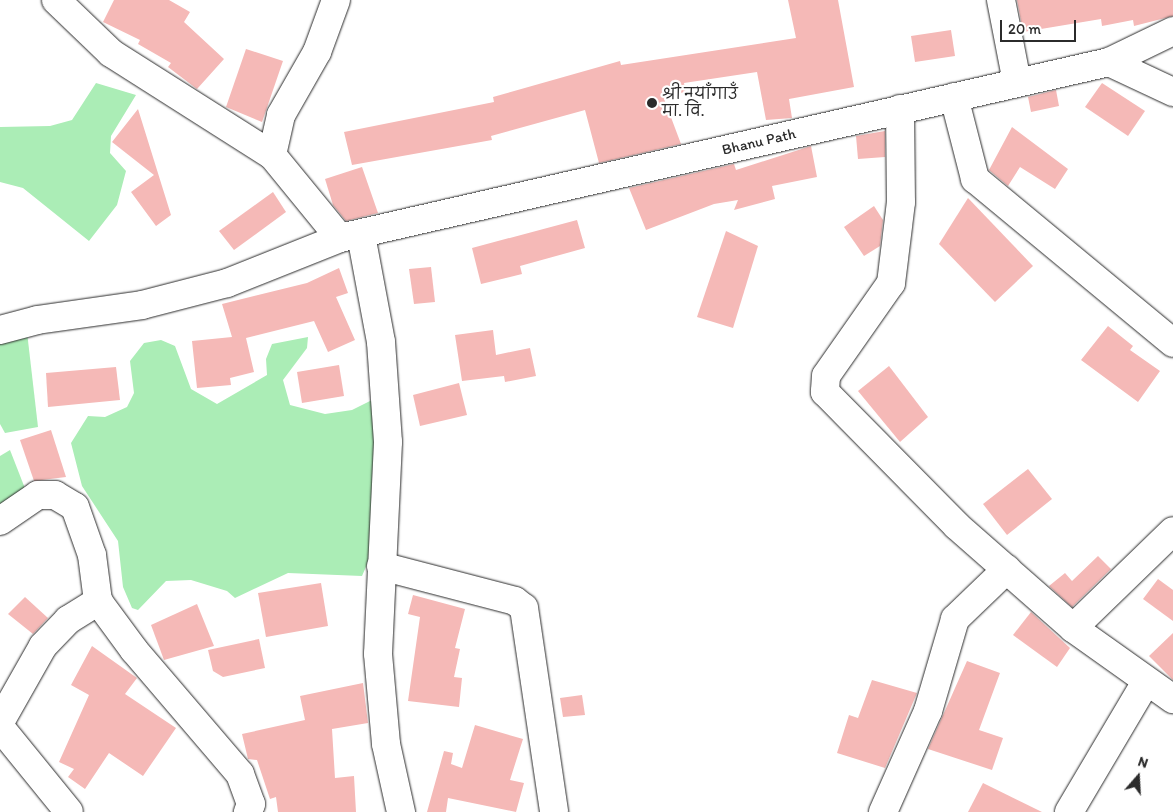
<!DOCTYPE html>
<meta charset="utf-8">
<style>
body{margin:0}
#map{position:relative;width:1173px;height:812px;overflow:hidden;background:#fff;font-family:Itim,"Playpen Sans Deva",sans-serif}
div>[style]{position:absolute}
.green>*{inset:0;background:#abedb6}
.building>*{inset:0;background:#f5b9b7}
.roads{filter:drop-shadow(0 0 1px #2b2b2b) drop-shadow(0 0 1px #2b2b2b)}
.minor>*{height:28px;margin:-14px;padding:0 14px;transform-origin:14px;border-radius:14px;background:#fff}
.dots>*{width:14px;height:14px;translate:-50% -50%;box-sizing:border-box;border:2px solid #fff;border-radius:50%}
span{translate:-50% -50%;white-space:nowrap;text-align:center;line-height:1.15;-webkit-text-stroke:4.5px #fff;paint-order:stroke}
.poi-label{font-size:15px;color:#2b2b2b}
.left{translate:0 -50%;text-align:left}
.street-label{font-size:15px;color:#2b2b2b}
.north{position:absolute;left:1113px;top:752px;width:50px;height:50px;-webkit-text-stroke:4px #fff;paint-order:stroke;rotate:19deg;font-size:14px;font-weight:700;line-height:20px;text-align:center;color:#2b2b2b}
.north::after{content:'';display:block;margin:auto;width:18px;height:22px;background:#2b2b2b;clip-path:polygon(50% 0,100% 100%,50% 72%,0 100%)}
.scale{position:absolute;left:1000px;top:20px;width:76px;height:22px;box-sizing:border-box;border:2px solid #2b2b2b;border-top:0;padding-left:6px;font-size:15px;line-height:18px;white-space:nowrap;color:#2b2b2b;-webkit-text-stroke:4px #fff;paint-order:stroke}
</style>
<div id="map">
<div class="green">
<i style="clip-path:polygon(96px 83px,136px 95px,111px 136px,110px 153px,126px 171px,117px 205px,89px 241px,23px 188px,0 182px,0 127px,50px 126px,72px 120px)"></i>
<i style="clip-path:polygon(27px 332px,38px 427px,5px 433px,0 424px,0 343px)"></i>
<i style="clip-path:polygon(308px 337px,307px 348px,283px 380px,290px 405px,325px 414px,352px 410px,376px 398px,378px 539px,362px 576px,288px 573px,235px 598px,227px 591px,191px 580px,166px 581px,138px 610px,132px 608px,123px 587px,118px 541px,82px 486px,71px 443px,88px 416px,105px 417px,127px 407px,134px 393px,130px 361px,144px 343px,161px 340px,175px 346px,191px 389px,217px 404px,267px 375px,266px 359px,272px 344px)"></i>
<i style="clip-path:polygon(10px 450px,26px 491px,0 508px,0 456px)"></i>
</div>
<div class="building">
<i style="clip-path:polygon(114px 0,169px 0,190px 12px,184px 22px,224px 59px,197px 89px,168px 67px,171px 63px,138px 44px,140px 40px,103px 22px)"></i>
<i style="clip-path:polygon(788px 0,838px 0,854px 87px,789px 99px,792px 118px,766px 120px,757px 72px,684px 83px,686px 92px,663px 96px,681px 144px,599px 163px,585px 110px,491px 136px,492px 140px,352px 165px,344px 132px,494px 102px,493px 97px,620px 61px,621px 65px,796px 38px)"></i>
<i style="clip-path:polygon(1017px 0,1173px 0,1173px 16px,1134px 26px,1133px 20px,1102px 26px,1101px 19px,1023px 32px)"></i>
<i style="clip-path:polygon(951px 30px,955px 56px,915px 62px,911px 36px)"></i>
<i style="clip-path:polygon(246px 49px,283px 61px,262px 122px,226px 107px)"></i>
<i style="clip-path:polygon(1102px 83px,1145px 111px,1128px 136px,1085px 107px)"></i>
<i style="clip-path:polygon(1056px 90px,1059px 106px,1031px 112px,1028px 97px)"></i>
<i style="clip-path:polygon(138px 109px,171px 215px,156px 226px,131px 192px,154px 175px,112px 142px)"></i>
<i style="clip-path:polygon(1012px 127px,1068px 169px,1055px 189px,1020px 167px,1008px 186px,989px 170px)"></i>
<i style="clip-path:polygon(885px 131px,885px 157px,858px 159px,856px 136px)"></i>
<i style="clip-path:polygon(811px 146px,817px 177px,772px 186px,775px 199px,734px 210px,738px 200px,714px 204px,646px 230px,629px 188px,734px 164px,736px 170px)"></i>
<i style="clip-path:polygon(362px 167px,378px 213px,346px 221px,333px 205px,325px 179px)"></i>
<i style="clip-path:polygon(273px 192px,286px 212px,234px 250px,219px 231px)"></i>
<i style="clip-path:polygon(968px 198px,1033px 266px,995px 302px,939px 244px)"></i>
<i style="clip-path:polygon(874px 206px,883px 220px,880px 246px,864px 256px,844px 227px)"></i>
<i style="clip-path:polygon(577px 220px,585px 248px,520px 266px,522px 274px,481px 284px,472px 248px)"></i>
<i style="clip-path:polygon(726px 231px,758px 246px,733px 328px,697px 317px)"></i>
<i style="clip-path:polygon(431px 267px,435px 302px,414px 304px,409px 269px)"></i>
<i style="clip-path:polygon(339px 268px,348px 293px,336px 297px,355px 340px,328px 352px,314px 321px,246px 338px,254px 372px,230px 378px,231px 385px,197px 388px,192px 341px,232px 337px,222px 304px,307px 283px)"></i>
<i style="clip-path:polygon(1108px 326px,1133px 346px,1130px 350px,1160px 371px,1138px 402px,1081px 360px)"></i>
<i style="clip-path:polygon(493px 330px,496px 355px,530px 348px,536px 376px,505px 382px,504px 376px,462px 381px,455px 335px)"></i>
<i style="clip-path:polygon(339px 365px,344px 396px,302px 403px,297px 372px)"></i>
<i style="clip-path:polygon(889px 366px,928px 417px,900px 442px,858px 391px)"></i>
<i style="clip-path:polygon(116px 367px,120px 400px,48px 407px,46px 373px)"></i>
<i style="clip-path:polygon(459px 383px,467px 415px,420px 426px,413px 395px)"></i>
<i style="clip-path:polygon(51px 430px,66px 477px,34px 481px,20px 440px)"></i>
<i style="clip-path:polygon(1028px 469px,1052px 499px,1007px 535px,983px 504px)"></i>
<i style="clip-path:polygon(1098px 556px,1111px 569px,1072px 607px,1049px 586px,1065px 573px,1072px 581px)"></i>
<i style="clip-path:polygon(1158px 579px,1173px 590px,1173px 621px,1143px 599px)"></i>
<i style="clip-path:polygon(321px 583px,328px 626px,266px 637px,258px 593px)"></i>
<i style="clip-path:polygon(413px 595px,465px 609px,455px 648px,460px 649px,454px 677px,462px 678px,459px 707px,408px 701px,420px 617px,408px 614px)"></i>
<i style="clip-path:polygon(25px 597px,48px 618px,33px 634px,8px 614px)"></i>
<i style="clip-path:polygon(197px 604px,214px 646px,164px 660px,151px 625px)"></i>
<i style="clip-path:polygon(1031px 612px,1070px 648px,1057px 667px,1013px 635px)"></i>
<i style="clip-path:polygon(1173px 633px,1173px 680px,1149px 656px)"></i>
<i style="clip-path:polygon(259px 639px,265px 668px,223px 677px,213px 671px,208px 650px)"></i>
<i style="clip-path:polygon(92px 646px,137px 678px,125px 694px,176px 728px,143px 776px,109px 753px,85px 789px,68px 777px,74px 769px,59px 762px,89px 695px,71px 685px)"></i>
<i style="clip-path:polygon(967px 661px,1000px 673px,979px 730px,1003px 738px,992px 770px,928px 749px)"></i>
<i style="clip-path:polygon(872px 680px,917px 693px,885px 768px,837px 753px,849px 715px,858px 718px)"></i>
<i style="clip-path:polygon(363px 683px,368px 723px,332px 729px,335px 778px,354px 776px,356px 812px,278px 812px,276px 797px,270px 799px,257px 760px,248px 759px,242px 734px,305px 720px,300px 696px)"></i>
<i style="clip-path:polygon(582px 695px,585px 715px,563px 717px,560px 698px)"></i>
<i style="clip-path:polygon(475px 725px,523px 739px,510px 780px,524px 783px,516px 812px,448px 798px,446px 812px,427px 812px,444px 751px,453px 753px,451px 764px,462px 768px)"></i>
<i style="clip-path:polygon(983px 783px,1042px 812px,968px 812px)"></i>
</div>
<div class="roads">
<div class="minor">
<i style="left:56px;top:0;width:76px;rotate:43.9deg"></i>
<i style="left:111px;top:53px;width:191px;rotate:32.4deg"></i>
<i style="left:272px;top:155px;width:107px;rotate:50.7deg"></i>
<i style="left:1001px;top:0;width:84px;rotate:79deg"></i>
<i style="left:1109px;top:62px;width:71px;rotate:25.1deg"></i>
<i style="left:954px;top:97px;width:85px;rotate:75.6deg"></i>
<i style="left:975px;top:179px;width:257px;rotate:39.6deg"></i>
<i style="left:900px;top:109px;width:93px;rotate:89.4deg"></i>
<i style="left:901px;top:202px;width:82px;rotate:97deg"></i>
<i style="left:891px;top:283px;width:113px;rotate:125deg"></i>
<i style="left:826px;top:376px;width:16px;rotate:94deg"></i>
<i style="left:825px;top:392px;width:188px;rotate:45.4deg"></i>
<i style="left:957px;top:526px;width:154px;rotate:41.3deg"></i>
<i style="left:1073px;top:628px;width:123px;rotate:35.4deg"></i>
<i style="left:272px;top:155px;width:41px;rotate:-77.3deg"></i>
<i style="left:281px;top:115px;width:73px;rotate:-60.3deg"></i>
<i style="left:317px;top:52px;width:55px;rotate:-69.9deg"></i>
<i style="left:361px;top:235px;width:109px;rotate:79.4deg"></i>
<i style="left:381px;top:342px;width:100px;rotate:86deg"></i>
<i style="left:388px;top:442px;width:212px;rotate:92.7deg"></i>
<i style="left:378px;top:654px;width:90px;rotate:84.9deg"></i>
<i style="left:386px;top:744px;width:70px;rotate:77.6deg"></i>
<i style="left:0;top:330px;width:38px;rotate:-15deg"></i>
<i style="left:37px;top:320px;width:106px;rotate:-8.1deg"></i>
<i style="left:142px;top:305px;width:88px;rotate:-14.5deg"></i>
<i style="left:227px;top:283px;width:122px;rotate:-21.7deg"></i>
<i style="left:340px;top:238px;width:789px;rotate:-12.89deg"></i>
<i style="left:1109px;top:62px;width:71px;rotate:-25.8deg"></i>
<i style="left:0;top:521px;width:46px;rotate:-34.4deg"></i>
<i style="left:38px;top:495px;width:17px"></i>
<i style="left:55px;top:495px;width:23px;rotate:31deg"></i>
<i style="left:75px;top:507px;width:51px;rotate:70.5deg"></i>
<i style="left:92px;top:555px;width:46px;rotate:82.6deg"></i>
<i style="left:98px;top:601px;width:61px;rotate:53.7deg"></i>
<i style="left:134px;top:650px;width:163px;rotate:49.5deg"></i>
<i style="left:240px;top:774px;width:32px;rotate:70deg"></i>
<i style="left:251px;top:804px;width:9px;rotate:111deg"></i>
<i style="left:381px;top:566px;width:138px;rotate:14.6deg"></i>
<i style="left:515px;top:601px;width:11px;rotate:38deg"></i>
<i style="left:524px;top:608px;width:206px;rotate:81.6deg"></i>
<i style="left:1073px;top:628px;width:139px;rotate:-44.1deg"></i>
<i style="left:0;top:722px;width:87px;rotate:-60.5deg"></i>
<i style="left:43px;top:646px;width:36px;rotate:-46deg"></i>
<i style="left:68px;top:620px;width:36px;rotate:-32deg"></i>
<i style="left:0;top:727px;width:109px;rotate:50.9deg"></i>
<i style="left:883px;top:812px;width:111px;rotate:-66deg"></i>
<i style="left:928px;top:711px;width:96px;rotate:-73.6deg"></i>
<i style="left:955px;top:619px;width:72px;rotate:-43.9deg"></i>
<i style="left:1069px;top:812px;width:151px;rotate:-59.4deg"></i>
</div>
</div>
<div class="dots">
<i style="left:652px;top:103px;background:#2b2b2b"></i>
</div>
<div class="poi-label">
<span class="left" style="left:662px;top:103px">श्री नयाँगाउँ<br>मा. वि.</span>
</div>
<div class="street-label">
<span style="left:759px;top:142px;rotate:-13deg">Bhanu Path</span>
</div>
<div class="north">N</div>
<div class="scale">20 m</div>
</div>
